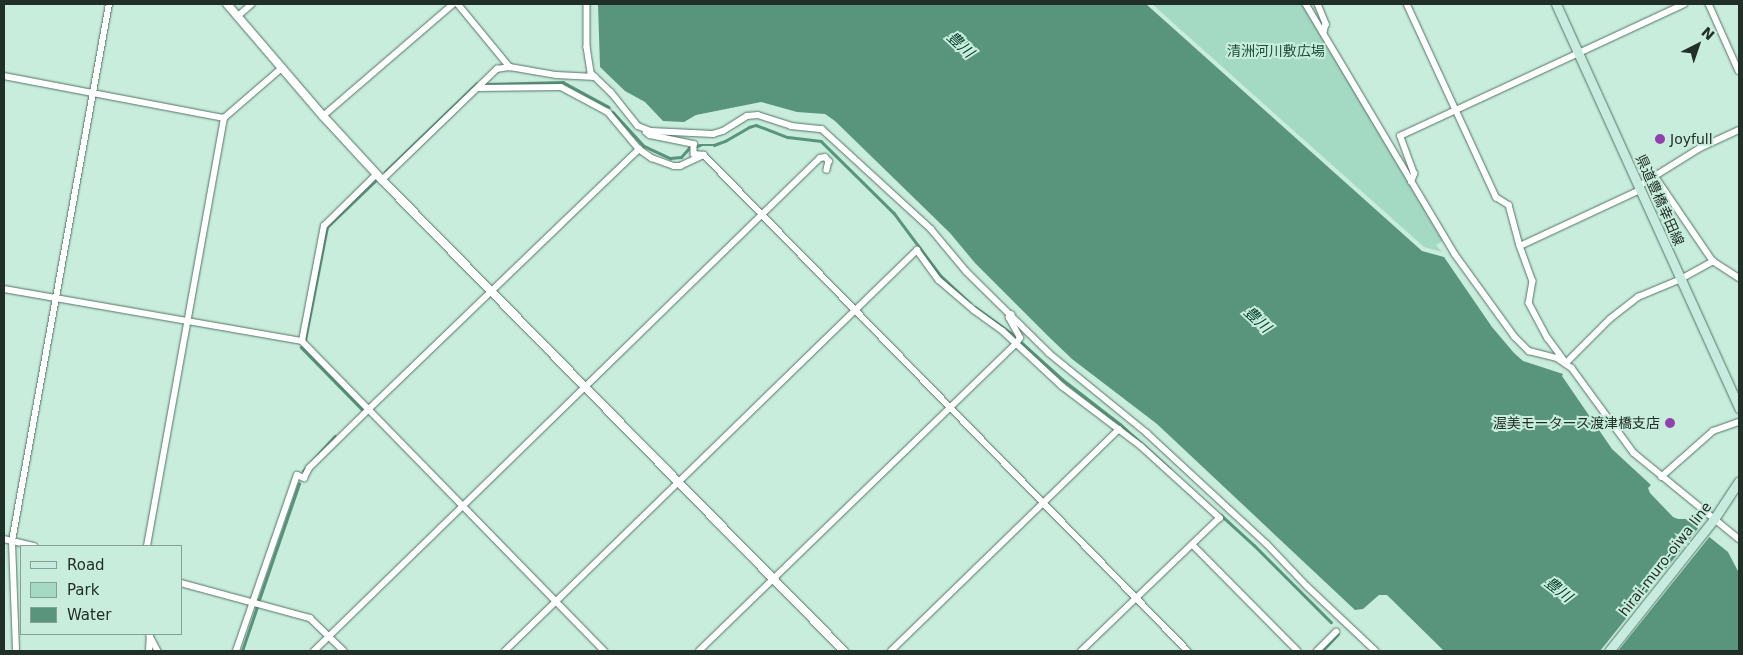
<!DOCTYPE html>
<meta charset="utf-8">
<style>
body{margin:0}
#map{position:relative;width:1743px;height:655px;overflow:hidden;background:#c8eddc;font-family:"DejaVu Sans","Noto Sans JP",sans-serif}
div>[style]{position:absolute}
.green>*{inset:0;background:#a4dac3}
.water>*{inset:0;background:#58957c}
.pier>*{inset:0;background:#c8eddc}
.stream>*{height:2.5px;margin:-1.25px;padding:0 1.25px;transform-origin:1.25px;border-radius:1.25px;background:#58957c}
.roads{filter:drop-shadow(0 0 1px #537466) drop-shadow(0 0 1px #537466)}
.minor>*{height:5.5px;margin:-2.75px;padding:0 2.75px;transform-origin:2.75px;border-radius:2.75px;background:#fff}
.tertiary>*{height:8px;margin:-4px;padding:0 4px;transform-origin:4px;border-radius:4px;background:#fff}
.secondary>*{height:9px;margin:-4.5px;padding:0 4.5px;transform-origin:4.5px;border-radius:4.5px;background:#c7ecdf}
.dots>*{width:14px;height:14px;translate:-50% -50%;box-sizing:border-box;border:2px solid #c8eddc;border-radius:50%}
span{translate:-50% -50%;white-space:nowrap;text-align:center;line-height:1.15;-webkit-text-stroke:4px #c8eddc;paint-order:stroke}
.park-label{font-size:14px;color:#1c4e3c}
.poi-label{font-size:14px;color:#212f29}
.left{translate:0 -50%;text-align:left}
.right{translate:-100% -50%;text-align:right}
.street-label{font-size:14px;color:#212f29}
.water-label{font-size:15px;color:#013a29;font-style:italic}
.frame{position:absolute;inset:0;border:5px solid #212f29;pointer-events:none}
.legend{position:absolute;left:20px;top:545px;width:162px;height:90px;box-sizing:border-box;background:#c8eddc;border:1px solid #85a194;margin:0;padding:6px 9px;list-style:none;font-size:15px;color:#212f29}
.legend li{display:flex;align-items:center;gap:10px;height:25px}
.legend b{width:25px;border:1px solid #85a194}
.north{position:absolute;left:1673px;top:20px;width:50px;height:50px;-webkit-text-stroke:4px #c8eddc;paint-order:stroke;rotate:41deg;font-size:14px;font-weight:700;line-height:20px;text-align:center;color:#212f29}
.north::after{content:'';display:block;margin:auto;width:18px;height:22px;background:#212f29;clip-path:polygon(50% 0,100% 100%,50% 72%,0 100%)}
</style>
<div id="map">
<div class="green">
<i style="clip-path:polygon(1152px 4px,1303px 4px,1443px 241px,1436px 245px,1442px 252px,1424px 247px)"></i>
</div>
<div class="water">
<i style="clip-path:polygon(598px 4px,1146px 4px,1422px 251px,1444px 257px,1492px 327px,1514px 353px,1523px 361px,1563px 374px,1562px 376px,1612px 449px,1651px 485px,1648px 488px,1650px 493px,1673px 517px,1678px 519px,1687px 519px,1728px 552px,1739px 573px,1739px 651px,1444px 651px,1387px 595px,1379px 595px,1363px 609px,1355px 610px,1157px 424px,1072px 359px,1049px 337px,975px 263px,950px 233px,835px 121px,825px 114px,797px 112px,761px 102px,696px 115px,684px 122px,663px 121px,645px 102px,625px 91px,600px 67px)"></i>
</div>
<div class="pier">
<i style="clip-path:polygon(1700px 526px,1711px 535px,1618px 651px,1600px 651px)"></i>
</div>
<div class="stream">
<i style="left:486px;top:84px;width:77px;rotate:-1.5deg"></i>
<i style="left:563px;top:82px;width:52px;rotate:28.5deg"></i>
<i style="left:613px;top:112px;width:46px;rotate:47.6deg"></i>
<i style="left:644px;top:146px;width:29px;rotate:25deg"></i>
<i style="left:670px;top:158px;width:11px;rotate:-5deg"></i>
<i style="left:681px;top:157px;width:12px;rotate:-48deg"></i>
<i style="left:689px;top:148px;width:11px;rotate:-15deg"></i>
<i style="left:700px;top:145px;width:14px"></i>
<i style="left:714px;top:145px;width:12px;rotate:-20deg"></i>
<i style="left:725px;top:141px;width:28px;rotate:-30deg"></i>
<i style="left:749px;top:127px;width:7px;rotate:-16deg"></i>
<i style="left:756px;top:125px;width:34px;rotate:21deg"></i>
<i style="left:788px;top:137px;width:33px;rotate:7deg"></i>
<i style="left:821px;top:141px;width:103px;rotate:44.6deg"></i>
<i style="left:894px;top:213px;width:79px;rotate:53.3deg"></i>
<i style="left:941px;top:276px;width:40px;rotate:43deg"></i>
<i style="left:385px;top:172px;width:127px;rotate:-44deg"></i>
<i style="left:975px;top:307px;width:44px;rotate:35.8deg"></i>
<i style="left:1011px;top:333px;width:69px;rotate:42deg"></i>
<i style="left:1062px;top:379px;width:73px;rotate:37.8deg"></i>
<i style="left:1120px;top:424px;width:67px;rotate:42deg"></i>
<i style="left:305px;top:340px;width:115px;rotate:-79deg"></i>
<i style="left:327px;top:227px;width:66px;rotate:-43.8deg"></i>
<i style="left:301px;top:347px;width:87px;rotate:45.5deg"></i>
<i style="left:303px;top:471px;width:47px;rotate:-47.6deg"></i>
<i style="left:1221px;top:515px;width:45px;rotate:42.3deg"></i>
<i style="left:1254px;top:545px;width:109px;rotate:45deg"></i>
<i style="left:259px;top:600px;width:123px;rotate:-71deg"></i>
<i style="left:242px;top:651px;width:46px;rotate:-71.2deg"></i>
<i style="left:1322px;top:651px;width:23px;rotate:-47deg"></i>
</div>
<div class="roads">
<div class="minor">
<i style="left:458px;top:4px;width:82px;rotate:50.5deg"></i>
<i style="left:587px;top:4px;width:43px;rotate:90deg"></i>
<i style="left:587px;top:47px;width:26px;rotate:81deg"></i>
<i style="left:591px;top:73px;width:28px;rotate:44deg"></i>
<i style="left:611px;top:92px;width:43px;rotate:51.5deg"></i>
<i style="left:638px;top:126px;width:14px;rotate:21deg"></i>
<i style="left:651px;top:131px;width:62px;rotate:2.8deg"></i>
<i style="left:713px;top:134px;width:10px;rotate:-17deg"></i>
<i style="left:723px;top:131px;width:28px;rotate:-32deg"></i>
<i style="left:747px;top:116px;width:11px;rotate:-5deg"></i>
<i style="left:758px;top:115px;width:35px;rotate:18deg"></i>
<i style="left:791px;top:126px;width:31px;rotate:6deg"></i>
<i style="left:822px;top:129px;width:148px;rotate:42.5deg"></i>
<i style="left:931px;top:229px;width:56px;rotate:50.1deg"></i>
<i style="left:967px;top:272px;width:115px;rotate:44.6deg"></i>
<i style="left:1049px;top:353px;width:127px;rotate:39.2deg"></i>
<i style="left:1147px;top:433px;width:163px;rotate:42.8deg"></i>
<i style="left:1267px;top:544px;width:59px;rotate:46.4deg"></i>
<i style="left:1308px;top:587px;width:93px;rotate:43.3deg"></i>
<i style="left:1306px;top:4px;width:291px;rotate:59.2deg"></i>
<i style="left:1455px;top:254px;width:102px;rotate:54.1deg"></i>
<i style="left:1515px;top:337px;width:20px;rotate:45deg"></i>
<i style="left:1529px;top:351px;width:29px;rotate:14deg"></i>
<i style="left:1557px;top:358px;width:18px;rotate:34deg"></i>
<i style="left:1572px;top:368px;width:105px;rotate:53.9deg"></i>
<i style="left:1634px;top:453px;width:136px;rotate:39.3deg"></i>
<i style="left:1318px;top:4px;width:22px;rotate:68deg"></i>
<i style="left:1326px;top:24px;width:9px;rotate:103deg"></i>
<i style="left:1407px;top:4px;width:213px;rotate:65.2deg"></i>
<i style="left:1496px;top:197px;width:15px;rotate:32deg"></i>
<i style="left:1509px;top:205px;width:42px;rotate:75deg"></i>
<i style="left:1520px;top:246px;width:37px;rotate:70deg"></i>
<i style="left:1533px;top:281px;width:22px;rotate:100deg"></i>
<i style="left:1529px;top:303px;width:40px;rotate:62deg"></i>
<i style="left:1548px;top:338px;width:31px;rotate:54deg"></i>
<i style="left:1566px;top:363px;width:62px;rotate:-45deg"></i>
<i style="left:1610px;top:319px;width:36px;rotate:-38deg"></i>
<i style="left:1638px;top:297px;width:47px;rotate:-22.7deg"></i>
<i style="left:1681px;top:279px;width:37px;rotate:-29deg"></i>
<i style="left:1709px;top:4px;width:73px;rotate:65.9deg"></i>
<i style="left:238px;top:16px;width:18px;rotate:-41deg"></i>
<i style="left:4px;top:76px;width:224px;rotate:10.8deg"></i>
<i style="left:478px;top:88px;width:83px;rotate:-0.7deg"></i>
<i style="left:561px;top:87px;width:53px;rotate:28deg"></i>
<i style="left:608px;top:112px;width:48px;rotate:50deg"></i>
<i style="left:639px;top:149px;width:16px;rotate:35deg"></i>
<i style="left:652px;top:158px;width:23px;rotate:20deg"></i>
<i style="left:674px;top:166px;width:6px"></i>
<i style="left:680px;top:166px;width:26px;rotate:-25deg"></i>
<i style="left:323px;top:116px;width:172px;rotate:-40.7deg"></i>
<i style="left:646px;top:132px;width:5px;rotate:37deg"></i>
<i style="left:650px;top:135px;width:45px;rotate:11.6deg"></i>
<i style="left:694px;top:144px;width:10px;rotate:90deg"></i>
<i style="left:694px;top:154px;width:10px;rotate:6deg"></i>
<i style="left:704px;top:155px;width:693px;rotate:45.7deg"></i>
<i style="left:1655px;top:176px;width:103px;rotate:55.7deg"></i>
<i style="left:1713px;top:261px;width:31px;rotate:33deg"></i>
<i style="left:382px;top:180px;width:160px;rotate:-44deg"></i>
<i style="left:497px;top:69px;width:13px;rotate:-9deg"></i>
<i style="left:510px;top:67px;width:47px;rotate:9.9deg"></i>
<i style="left:556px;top:75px;width:39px;rotate:3deg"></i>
<i style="left:1411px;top:182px;width:9px;rotate:-69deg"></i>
<i style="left:1414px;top:174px;width:40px;rotate:-110.2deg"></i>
<i style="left:1400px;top:136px;width:313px;rotate:-24.9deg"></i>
<i style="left:1639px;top:186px;width:72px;rotate:-31.9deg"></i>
<i style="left:1700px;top:148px;width:43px;rotate:-24.8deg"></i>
<i style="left:1520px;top:246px;width:132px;rotate:-25deg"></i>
<i style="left:4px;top:289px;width:303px;rotate:9.9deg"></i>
<i style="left:302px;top:341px;width:433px;rotate:45.7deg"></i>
<i style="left:302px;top:341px;width:117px;rotate:-79.2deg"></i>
<i style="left:324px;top:226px;width:74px;rotate:-44.5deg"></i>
<i style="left:1661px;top:477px;width:69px;rotate:-41.5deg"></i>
<i style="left:1713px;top:431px;width:28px;rotate:-19deg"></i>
<i style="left:4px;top:539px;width:31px;rotate:13deg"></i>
<i style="left:1193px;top:545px;width:149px;rotate:45.3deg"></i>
<i style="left:147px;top:546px;width:435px;rotate:-79.8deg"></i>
<i style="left:224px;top:118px;width:77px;rotate:-40.8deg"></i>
<i style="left:181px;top:583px;width:134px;rotate:15.2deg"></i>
<i style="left:310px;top:618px;width:47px;rotate:44.1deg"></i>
<i style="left:150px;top:636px;width:17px;rotate:62deg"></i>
<i style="left:16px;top:651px;width:110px;rotate:-92.1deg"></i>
<i style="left:12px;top:541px;width:546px;rotate:-79.76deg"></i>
<i style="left:149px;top:651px;width:17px;rotate:-87deg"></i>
<i style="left:236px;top:651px;width:186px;rotate:-70.9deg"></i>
<i style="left:297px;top:475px;width:8px;rotate:23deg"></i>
<i style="left:304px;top:478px;width:11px;rotate:-63deg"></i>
<i style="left:309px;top:468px;width:84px;rotate:-44.5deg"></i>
<i style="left:369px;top:409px;width:375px;rotate:-43.9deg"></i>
<i style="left:314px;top:651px;width:706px;rotate:-44.25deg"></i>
<i style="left:820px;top:158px;width:5px;rotate:-11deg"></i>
<i style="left:825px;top:157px;width:6px;rotate:45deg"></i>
<i style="left:829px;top:161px;width:9px;rotate:103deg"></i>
<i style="left:505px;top:651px;width:575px;rotate:-44.22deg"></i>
<i style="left:917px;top:250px;width:37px;rotate:54deg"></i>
<i style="left:939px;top:280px;width:46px;rotate:40.6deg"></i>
<i style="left:974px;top:310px;width:36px;rotate:36deg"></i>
<i style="left:1003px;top:331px;width:81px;rotate:43deg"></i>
<i style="left:1062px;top:386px;width:99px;rotate:37.2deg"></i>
<i style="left:1141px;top:446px;width:107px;rotate:42.3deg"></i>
<i style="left:1220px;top:518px;width:192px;rotate:136.1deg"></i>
<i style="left:699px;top:651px;width:441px;rotate:-44.1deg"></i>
<i style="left:1016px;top:344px;width:7px;rotate:-56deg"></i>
<i style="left:1020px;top:338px;width:23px;rotate:-119deg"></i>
<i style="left:1009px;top:318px;width:4px;rotate:-56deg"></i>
<i style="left:891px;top:651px;width:318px;rotate:-44.2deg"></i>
<i style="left:1317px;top:651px;width:27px;rotate:-45deg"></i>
</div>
<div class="tertiary">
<i style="left:227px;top:4px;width:148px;rotate:49.4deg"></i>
<i style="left:323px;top:116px;width:87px;rotate:47.3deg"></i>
<i style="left:382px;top:180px;width:660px;rotate:45.55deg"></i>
</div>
<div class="secondary">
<i style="left:1556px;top:4px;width:444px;rotate:65.6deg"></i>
<i style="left:1609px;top:651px;width:169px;rotate:-51.5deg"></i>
<i style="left:1714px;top:519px;width:45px;rotate:-56.7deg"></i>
</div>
</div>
<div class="dots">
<i style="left:1660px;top:139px;background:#9240ae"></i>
<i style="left:1670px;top:423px;background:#9240ae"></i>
</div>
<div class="park-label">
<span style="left:1276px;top:51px">清洲河川敷広場</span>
</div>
<div class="poi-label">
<span class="left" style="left:1670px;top:139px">Joyfull</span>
<span class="right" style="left:1660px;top:423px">渥美モータース渡津橋支店</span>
</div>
<div class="street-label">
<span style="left:1660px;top:200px;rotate:66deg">県道豊橋幸田線</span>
<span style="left:1665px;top:559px;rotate:-52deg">hirai-muro-oiwa line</span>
</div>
<div class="water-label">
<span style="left:960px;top:45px;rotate:43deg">豊川</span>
<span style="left:1257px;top:320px;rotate:43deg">豊川</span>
<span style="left:1558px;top:590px;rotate:38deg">豊川</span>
</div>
<div class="frame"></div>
<ul class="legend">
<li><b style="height:6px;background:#c7ecdf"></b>Road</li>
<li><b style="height:14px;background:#a4dac3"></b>Park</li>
<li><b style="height:14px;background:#58957c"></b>Water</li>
</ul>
<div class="north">N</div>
</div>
